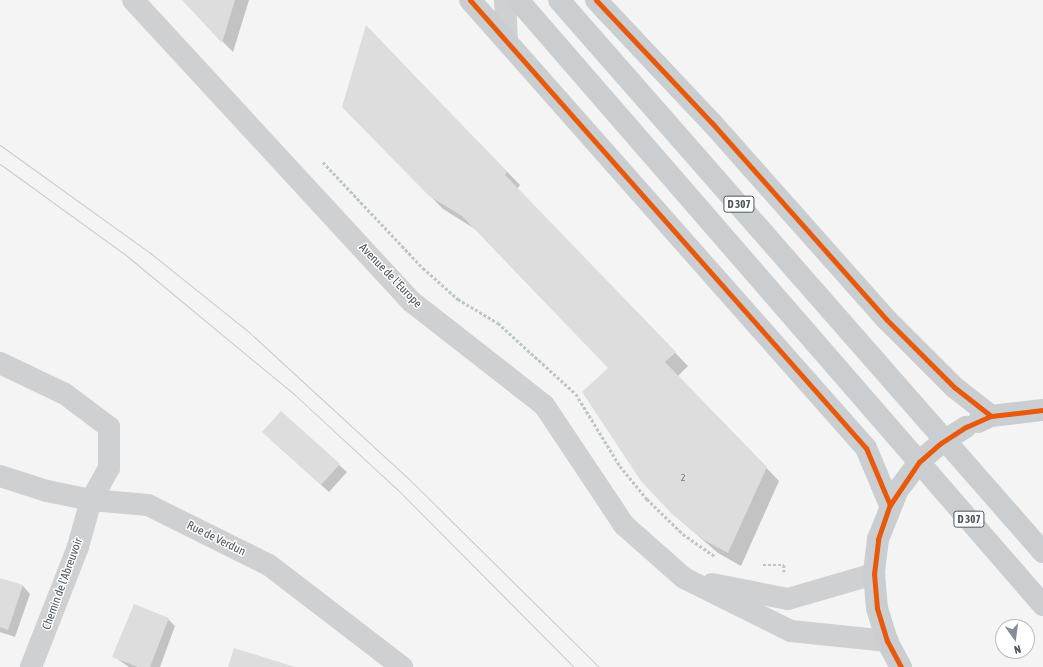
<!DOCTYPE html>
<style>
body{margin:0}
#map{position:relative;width:1043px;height:667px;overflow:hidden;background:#f4f4f4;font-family:"Asap Condensed",sans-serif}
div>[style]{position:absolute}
.shadow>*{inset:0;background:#0003}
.building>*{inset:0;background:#ddddde}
.path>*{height:2.5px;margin-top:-1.25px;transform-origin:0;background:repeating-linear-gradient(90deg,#bcc7c4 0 3px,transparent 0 5px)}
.minor>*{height:22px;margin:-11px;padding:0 11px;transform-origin:11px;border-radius:11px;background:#ced0d2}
.major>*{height:22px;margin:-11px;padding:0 11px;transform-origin:11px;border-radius:11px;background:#caced1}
.tram>*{height:1px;margin:-0.5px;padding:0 0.5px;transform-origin:0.5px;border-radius:0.5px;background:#c9cacc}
.major-bridge>*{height:22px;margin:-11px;padding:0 11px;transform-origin:11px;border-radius:11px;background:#caced1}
.cycleway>*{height:5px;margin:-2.5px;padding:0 2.5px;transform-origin:2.5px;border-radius:2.5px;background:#e8590c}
span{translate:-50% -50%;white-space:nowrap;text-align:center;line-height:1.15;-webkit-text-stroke:3px #fff;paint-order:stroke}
.number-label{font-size:10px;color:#707881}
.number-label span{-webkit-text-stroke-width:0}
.shield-label span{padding:1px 3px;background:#fff;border:1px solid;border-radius:3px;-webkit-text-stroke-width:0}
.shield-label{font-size:11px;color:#4a5661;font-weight:700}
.street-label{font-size:12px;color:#4a5661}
.north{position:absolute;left:995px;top:619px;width:40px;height:40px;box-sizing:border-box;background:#fff;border:1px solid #b7bbc0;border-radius:50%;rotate:166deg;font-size:11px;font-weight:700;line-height:16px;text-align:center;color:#4a5661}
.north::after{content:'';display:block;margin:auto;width:14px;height:18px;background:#868d94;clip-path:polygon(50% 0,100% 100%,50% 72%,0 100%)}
</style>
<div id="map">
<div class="shadow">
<i style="clip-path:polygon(183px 0,249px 0,233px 52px,223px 42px)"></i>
<i style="clip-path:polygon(379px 40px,520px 185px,517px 189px,688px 366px,678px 376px,779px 481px,741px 566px,718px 553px,673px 514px,609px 368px,475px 229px,443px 209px,343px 107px)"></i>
<i style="clip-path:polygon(270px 439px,339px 465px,347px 472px,329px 492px)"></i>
<i style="clip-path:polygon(0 579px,23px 586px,30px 594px,15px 637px,0 632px)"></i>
<i style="clip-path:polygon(168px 619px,175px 626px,160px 667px,129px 667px,113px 656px)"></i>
</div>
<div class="building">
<i style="clip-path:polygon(182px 0,235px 0,222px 43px)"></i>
<i style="clip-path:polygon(366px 25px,507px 172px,505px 175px,676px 352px,665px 362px,767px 467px,728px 553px,704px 540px,672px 514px,641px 481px,582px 392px,608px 368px,462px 216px,429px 196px,342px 107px)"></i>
<i style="clip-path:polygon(281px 411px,340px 464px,321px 485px,262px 432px)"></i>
<i style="clip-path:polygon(0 578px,23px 585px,8px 630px,0 627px)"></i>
<i style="clip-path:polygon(134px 604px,169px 618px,150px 667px,138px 667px,112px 657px)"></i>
<i style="clip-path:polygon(234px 648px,295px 667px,228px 667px)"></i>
</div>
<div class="path">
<i style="left:323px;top:162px;width:146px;rotate:46.7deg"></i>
<i style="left:423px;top:268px;width:47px;rotate:41.5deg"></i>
<i style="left:458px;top:299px;width:47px;rotate:31deg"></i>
<i style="left:498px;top:323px;width:105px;rotate:42.3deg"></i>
<i style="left:576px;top:394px;width:84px;rotate:58.6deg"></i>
<i style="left:620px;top:466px;width:43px;rotate:50.7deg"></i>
<i style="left:647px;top:499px;width:50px;rotate:44.2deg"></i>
<i style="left:683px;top:534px;width:39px;rotate:35deg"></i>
<i style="left:763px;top:565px;width:21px"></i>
<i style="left:784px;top:565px;width:7px;rotate:90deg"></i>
</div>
<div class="minor">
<i style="left:133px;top:0;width:411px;rotate:47.3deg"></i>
<i style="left:412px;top:302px;width:167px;rotate:38deg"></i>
<i style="left:544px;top:405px;width:144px;rotate:56.3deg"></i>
<i style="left:624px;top:525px;width:80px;rotate:41.5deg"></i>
<i style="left:684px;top:578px;width:119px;rotate:26.4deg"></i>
<i style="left:791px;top:631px;width:97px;rotate:5.9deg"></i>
<i style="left:505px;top:0;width:40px;rotate:87.1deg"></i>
<i style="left:0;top:363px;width:72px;rotate:25.5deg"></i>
<i style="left:65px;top:394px;width:55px;rotate:36.9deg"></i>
<i style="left:109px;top:427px;width:41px;rotate:90deg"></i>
<i style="left:109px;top:468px;width:37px;rotate:119deg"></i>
<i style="left:91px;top:500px;width:49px;rotate:105.5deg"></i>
<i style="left:78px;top:547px;width:129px;rotate:111.4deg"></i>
<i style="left:0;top:476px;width:49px;rotate:17.7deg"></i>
<i style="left:47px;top:491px;width:45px;rotate:11.6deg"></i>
<i style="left:91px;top:500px;width:57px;rotate:5deg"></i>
<i style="left:148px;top:505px;width:135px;rotate:26.4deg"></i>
<i style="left:269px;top:565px;width:168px;rotate:37.5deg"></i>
<i style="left:712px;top:584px;width:77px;rotate:11.2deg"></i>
<i style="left:788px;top:599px;width:90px;rotate:-16.2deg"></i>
</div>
<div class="major">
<i style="left:470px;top:0;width:598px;rotate:48.53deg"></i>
<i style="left:866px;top:448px;width:62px;rotate:67.2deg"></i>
<i style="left:518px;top:0;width:801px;rotate:49.05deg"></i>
<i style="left:559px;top:0;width:734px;rotate:48.76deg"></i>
<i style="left:596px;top:0;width:169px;rotate:46.7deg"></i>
<i style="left:712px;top:123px;width:262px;rotate:48.4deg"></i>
<i style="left:886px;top:319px;width:96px;rotate:45deg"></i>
<i style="left:954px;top:387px;width:47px;rotate:38.1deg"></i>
<i style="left:978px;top:422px;width:14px;rotate:-25deg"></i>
<i style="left:991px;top:416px;width:52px;rotate:-6.6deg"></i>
<i style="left:897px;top:492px;width:51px;rotate:112deg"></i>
<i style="left:878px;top:539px;width:35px;rotate:97deg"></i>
<i style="left:874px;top:574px;width:34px;rotate:85deg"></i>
<i style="left:877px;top:608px;width:34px;rotate:73deg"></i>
<i style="left:887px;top:641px;width:30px;rotate:62deg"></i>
</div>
<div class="tram">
<i style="left:0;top:145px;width:183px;rotate:35.7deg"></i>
<i style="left:149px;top:252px;width:129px;rotate:38.7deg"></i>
<i style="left:250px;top:333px;width:216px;rotate:42.6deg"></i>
<i style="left:409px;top:479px;width:267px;rotate:44.7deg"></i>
<i style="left:0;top:164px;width:157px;rotate:35.9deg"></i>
<i style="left:127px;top:256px;width:218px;rotate:39.6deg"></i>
<i style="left:295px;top:395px;width:139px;rotate:42.7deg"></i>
<i style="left:397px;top:489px;width:251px;rotate:45.2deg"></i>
</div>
<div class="major-bridge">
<i style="left:901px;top:486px;width:30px;rotate:-53deg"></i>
<i style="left:919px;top:462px;width:29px;rotate:-41deg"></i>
<i style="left:941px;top:443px;width:30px;rotate:-33deg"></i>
</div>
<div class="cycleway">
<i style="left:470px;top:0;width:598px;rotate:48.53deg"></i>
<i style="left:866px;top:448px;width:62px;rotate:67.2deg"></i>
<i style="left:596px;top:0;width:169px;rotate:46.7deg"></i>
<i style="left:712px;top:123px;width:262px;rotate:48.4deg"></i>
<i style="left:886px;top:319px;width:96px;rotate:45deg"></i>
<i style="left:954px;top:387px;width:47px;rotate:38.1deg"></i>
<i style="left:901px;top:667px;width:30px;rotate:-118deg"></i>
<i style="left:887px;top:641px;width:34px;rotate:-107deg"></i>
<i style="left:877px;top:608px;width:34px;rotate:-95deg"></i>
<i style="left:874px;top:574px;width:35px;rotate:-83deg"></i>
<i style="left:878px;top:539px;width:36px;rotate:-71deg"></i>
<i style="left:890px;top:505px;width:52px;rotate:-56deg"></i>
<i style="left:919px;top:462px;width:29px;rotate:-41deg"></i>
<i style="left:941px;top:443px;width:30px;rotate:-33deg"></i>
<i style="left:966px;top:427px;width:27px;rotate:-24deg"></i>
<i style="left:991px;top:416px;width:52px;rotate:-6.6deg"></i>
</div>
<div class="number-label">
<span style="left:683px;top:478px">2</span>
</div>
<div class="shield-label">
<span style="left:739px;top:204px">D 307</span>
<span style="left:969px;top:519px">D 307</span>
</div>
<div class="street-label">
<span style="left:390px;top:276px;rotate:46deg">Avenue de l'Europe</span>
<span style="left:216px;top:539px;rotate:26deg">Rue de Verdun</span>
<span style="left:63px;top:584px;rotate:-70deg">Chemin de l'Abreuvoir</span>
</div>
<div class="north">N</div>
</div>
